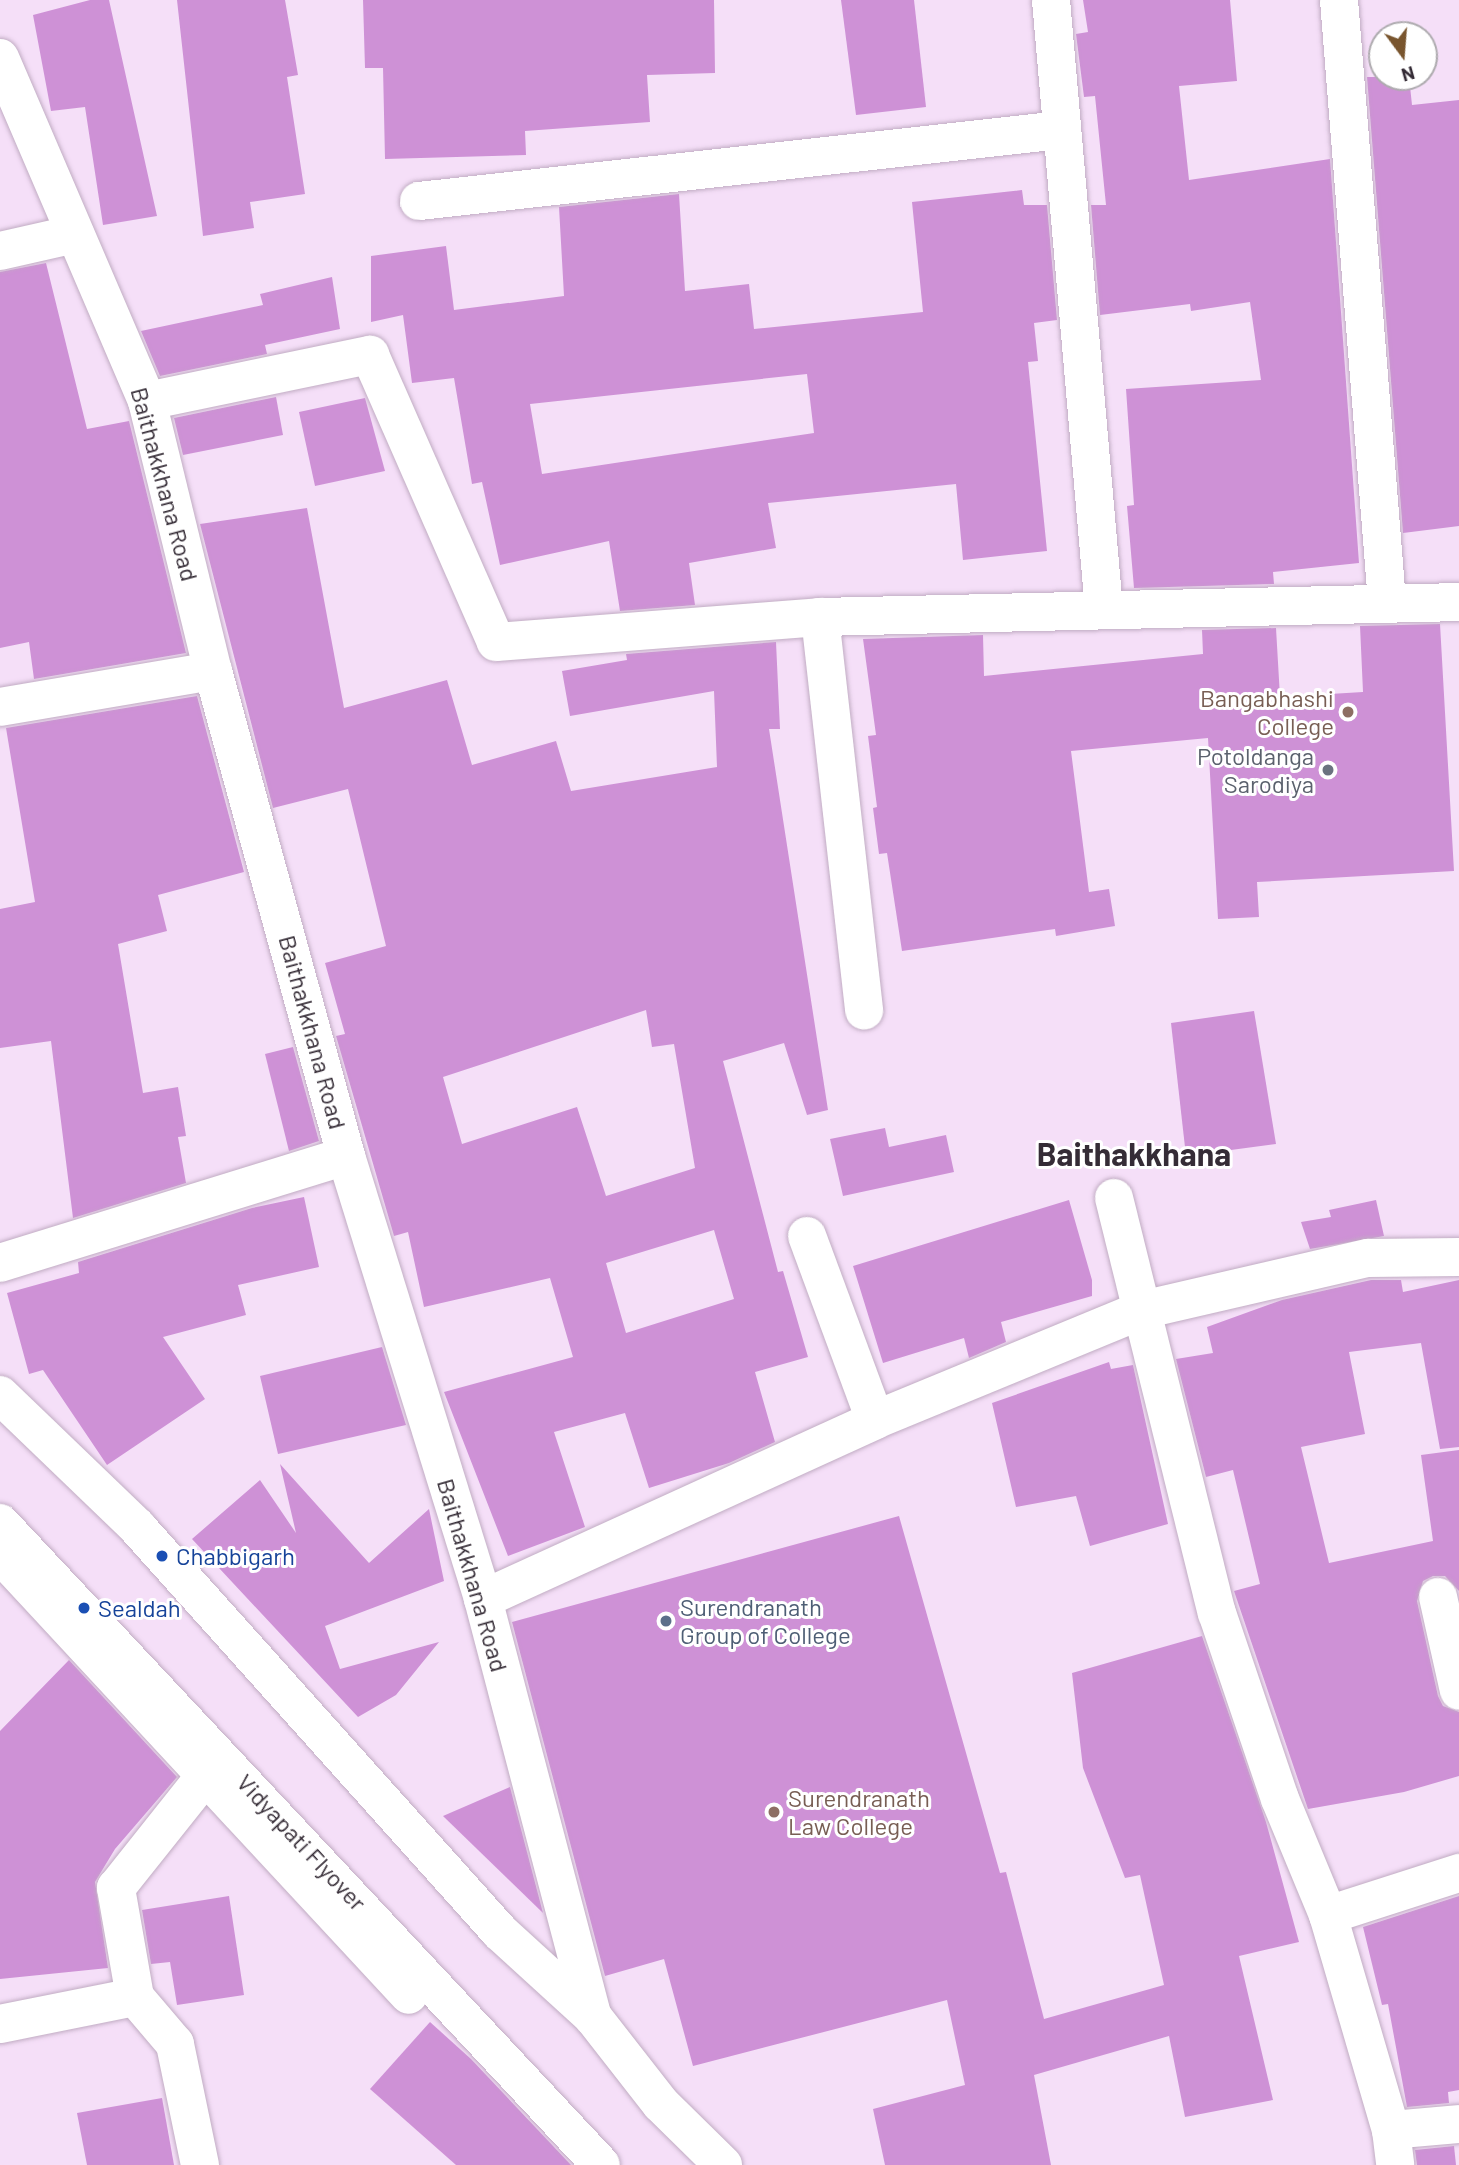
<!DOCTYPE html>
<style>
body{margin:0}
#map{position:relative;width:1459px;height:2165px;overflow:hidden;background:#f5dff8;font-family:Barlow,sans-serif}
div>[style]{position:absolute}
.building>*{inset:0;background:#ce91d6}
.roads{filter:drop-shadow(0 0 2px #c1acc3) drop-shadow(0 0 2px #c1acc3)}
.minor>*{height:38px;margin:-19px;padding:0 19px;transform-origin:19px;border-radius:19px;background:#fff}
.major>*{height:38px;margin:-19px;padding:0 19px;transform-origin:19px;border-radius:19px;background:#fff}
.dots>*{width:19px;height:19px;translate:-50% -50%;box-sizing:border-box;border:4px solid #fff;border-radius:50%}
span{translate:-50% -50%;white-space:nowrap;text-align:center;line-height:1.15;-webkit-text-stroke:6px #fff;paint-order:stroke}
.street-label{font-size:24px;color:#352c36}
.education-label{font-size:24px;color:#785e54}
.right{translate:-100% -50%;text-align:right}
.left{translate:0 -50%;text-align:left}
.worship-label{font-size:24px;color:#5b616d}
.transit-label{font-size:24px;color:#164399}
.service-label{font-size:24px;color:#4e5e75}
.district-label{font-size:32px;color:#352c36;font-weight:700}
.north{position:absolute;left:1368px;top:21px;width:70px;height:70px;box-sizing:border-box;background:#fff;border:2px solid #aeabaf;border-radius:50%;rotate:164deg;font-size:19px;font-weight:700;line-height:28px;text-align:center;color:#352c36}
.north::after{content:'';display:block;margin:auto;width:24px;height:32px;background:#79552e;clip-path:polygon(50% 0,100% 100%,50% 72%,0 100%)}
</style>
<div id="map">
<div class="building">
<i style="clip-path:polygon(90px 0,109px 0,157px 216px,103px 225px,85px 107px,51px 111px,33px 15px)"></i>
<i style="clip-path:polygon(177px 0,285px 0,298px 75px,287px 77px,305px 194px,250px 202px,254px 228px,203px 236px)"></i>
<i style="clip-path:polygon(363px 0,714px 0,715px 73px,647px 75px,650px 122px,525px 131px,526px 155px,385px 159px,383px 68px,365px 68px)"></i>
<i style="clip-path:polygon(841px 0,914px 0,926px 107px,856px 115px)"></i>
<i style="clip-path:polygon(1083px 0,1230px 0,1237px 81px,1179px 86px,1189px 180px,1330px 159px,1359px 563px,1273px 572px,1274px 584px,1134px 588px,1127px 506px,1134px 505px,1126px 389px,1261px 380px,1250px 302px,1191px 311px,1190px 304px,1100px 315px,1091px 205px,1106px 205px,1095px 96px,1084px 97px,1076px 34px,1088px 32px)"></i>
<i style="clip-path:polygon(1367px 77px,1409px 77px,1412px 105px,1459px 100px,1459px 526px,1403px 533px)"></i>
<i style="clip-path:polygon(evenodd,1022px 190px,1024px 205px,1047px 205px,1057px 320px,1034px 323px,1038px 361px,1028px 362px,1047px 551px,963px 560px,956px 484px,768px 503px,776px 548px,689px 563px,695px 605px,620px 611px,609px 541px,500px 565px,482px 482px,472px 484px,454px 378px,412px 383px,403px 315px,371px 322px,371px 256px,446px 246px,454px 310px,564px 296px,559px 207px,679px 194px,685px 291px,749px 284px,754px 329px,923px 312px,912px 202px,1022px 190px,807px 374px,814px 433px,542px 474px,530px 404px,807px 374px)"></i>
<i style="clip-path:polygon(46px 263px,87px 429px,129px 421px,186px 653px,34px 679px,29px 642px,0 648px,0 272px)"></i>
<i style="clip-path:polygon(332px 277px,340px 329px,265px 345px,267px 354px,160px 376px,141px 331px,263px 305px,260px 294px)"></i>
<i style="clip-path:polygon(276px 397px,283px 435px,183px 455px,174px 418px)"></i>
<i style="clip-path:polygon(365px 398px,385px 471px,315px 486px,299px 412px)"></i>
<i style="clip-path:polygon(evenodd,307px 508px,344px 708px,447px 680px,472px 765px,556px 741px,571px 791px,717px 767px,714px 691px,570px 716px,562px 671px,627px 660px,626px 654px,776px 642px,780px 729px,769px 729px,828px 1110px,807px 1115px,784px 1043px,723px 1061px,778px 1272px,783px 1271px,808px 1357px,755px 1372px,775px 1442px,729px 1463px,649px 1488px,625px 1413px,554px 1432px,585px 1527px,508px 1556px,444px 1392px,573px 1357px,550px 1278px,424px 1307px,408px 1232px,394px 1236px,336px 1036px,345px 1034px,325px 963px,386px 946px,348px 789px,273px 808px,200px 524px,307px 508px,646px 1010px,652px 1047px,674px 1044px,695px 1168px,606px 1196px,577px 1107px,462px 1144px,443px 1077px,646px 1010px,307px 508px,714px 1230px,734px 1299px,626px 1333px,606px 1263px,714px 1230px)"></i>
<i style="clip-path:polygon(1440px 624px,1454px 871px,1257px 882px,1259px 917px,1218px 919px,1208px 738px,1071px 751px,1089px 892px,1109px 889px,1115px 926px,1056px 936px,1055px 929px,902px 951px,887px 853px,879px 854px,873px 808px,877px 807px,868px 736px,876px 735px,863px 639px,983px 635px,984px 676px,1203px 654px,1202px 630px,1276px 628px,1280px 697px,1363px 692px,1360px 626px)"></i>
<i style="clip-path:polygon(197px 696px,244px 872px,158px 895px,167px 931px,118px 944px,143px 1093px,178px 1087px,186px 1136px,178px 1137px,186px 1183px,73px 1218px,51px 1041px,0 1048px,0 909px,35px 902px,6px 728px)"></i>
<i style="clip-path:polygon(1254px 1011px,1276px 1144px,1186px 1156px,1171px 1023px)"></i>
<i style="clip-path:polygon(293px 1047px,319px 1141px,289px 1151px,265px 1054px)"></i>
<i style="clip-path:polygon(885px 1128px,889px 1147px,946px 1135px,954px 1172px,843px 1196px,830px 1139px)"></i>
<i style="clip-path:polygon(304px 1197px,319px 1267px,238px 1285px,246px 1315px,163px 1337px,205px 1399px,107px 1465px,43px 1370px,29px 1374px,7px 1293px,79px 1273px,78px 1262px,252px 1208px)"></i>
<i style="clip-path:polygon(1069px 1200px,1092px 1280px,1092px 1296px,1001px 1322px,1006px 1342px,969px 1358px,964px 1338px,883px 1363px,853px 1266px)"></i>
<i style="clip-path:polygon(1376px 1200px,1384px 1236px,1310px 1249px,1301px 1222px,1331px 1217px,1329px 1210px)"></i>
<i style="clip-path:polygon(1371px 1280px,1401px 1280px,1403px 1292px,1459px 1280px,1459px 1447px,1440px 1449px,1421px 1343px,1349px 1352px,1365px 1434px,1301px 1447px,1329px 1563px,1433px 1541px,1421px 1455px,1459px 1450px,1459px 1591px,1445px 1576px,1433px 1576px,1423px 1581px,1417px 1601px,1438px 1696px,1443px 1706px,1459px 1712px,1459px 1776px,1404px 1792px,1308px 1809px,1234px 1591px,1260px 1584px,1233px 1470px,1206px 1477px,1176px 1359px,1213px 1353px,1207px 1327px,1282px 1300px)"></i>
<i style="clip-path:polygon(382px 1347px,406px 1425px,278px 1454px,260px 1376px)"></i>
<i style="clip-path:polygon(1109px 1362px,1111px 1369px,1133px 1365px,1168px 1524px,1090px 1546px,1076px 1496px,1016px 1507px,992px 1403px)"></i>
<i style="clip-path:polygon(280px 1464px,369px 1563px,429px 1509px,444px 1581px,325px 1626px,340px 1669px,439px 1642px,396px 1695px,358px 1717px,192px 1539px,260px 1480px,296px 1533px)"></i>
<i style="clip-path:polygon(899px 1516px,1000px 1873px,1006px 1872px,1044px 2019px,1164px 1985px,1140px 1875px,1125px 1878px,1083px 1768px,1072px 1673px,1202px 1636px,1266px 1822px,1299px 1942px,1239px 1956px,1273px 2100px,1185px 2117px,1169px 2036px,1034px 2075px,1051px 2165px,885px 2165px,873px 2109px,965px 2085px,947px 2000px,693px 2066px,664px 1959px,605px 1976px,512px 1622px)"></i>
<i style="clip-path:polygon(69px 1660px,177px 1777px,115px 1849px,95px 1882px,108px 1968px,0 1979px,0 1731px)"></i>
<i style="clip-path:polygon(510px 1787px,543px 1913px,443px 1816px)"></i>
<i style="clip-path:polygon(229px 1896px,244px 1995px,177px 2005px,170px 1962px,151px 1964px,142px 1910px)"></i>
<i style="clip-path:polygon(1459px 1896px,1459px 2090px,1448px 2092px,1449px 2103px,1407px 2107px,1388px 2004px,1382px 2005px,1363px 1927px)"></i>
<i style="clip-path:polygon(430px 2022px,471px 2059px,571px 2165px,456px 2165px,370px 2089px)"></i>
<i style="clip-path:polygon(162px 2098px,174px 2165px,87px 2165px,77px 2113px)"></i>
<i style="clip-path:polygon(1454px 2146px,1456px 2165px,1417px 2165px,1415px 2150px)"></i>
</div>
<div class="roads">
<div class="minor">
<i style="left:1051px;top:0;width:612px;rotate:85.03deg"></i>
<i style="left:1339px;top:0;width:604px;rotate:85.44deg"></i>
<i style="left:0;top:58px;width:373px;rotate:66.8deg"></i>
<i style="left:147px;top:401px;width:278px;rotate:76.3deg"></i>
<i style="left:213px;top:671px;width:503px;rotate:74.66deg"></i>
<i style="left:346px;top:1156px;width:464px;rotate:72.8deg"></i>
<i style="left:483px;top:1599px;width:432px;rotate:75.3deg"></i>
<i style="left:419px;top:201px;width:646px;rotate:-6.31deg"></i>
<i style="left:0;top:251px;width:77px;rotate:-12.8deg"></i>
<i style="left:147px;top:401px;width:228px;rotate:-11.7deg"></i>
<i style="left:370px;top:355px;width:313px;rotate:66.3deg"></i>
<i style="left:496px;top:642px;width:325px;rotate:-4.4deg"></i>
<i style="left:820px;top:617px;width:639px;rotate:-1.34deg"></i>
<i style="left:820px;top:617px;width:396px;rotate:83.6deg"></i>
<i style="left:0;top:707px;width:216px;rotate:-9.6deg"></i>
<i style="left:1114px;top:1198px;width:428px;rotate:76.1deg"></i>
<i style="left:1217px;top:1613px;width:196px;rotate:71.3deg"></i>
<i style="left:1280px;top:1799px;width:126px;rotate:67.5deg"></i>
<i style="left:1328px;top:1915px;width:224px;rotate:73.7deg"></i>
<i style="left:1391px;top:2130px;width:35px;rotate:83deg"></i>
<i style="left:807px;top:1236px;width:196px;rotate:69.7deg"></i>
<i style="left:0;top:1263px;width:362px;rotate:-17.2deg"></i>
<i style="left:0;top:1554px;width:601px;rotate:47.16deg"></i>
<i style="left:1438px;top:1597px;width:96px;rotate:77.4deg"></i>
<i style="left:483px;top:1599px;width:431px;rotate:-24.5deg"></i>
<i style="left:875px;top:1420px;width:289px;rotate:-22.4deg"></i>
<i style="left:1142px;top:1310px;width:232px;rotate:-13deg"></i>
<i style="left:1368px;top:1258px;width:91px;rotate:-0.6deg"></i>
<i style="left:1328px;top:1915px;width:138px;rotate:-17.8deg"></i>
<i style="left:0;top:2024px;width:138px;rotate:-11.3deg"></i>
<i style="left:1391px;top:2130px;width:68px;rotate:-5deg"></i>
<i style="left:200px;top:2165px;width:124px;rotate:-101.7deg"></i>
<i style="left:175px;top:2044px;width:62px;rotate:-130.4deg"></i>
<i style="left:135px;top:1997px;width:111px;rotate:-99.9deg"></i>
<i style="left:116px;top:1888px;width:144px;rotate:-51.5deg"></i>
</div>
<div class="major">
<i style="left:0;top:1395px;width:190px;rotate:43.9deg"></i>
<i style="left:137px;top:1527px;width:544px;rotate:48.13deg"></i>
<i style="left:500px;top:1932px;width:126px;rotate:42.4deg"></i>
<i style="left:593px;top:2017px;width:110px;rotate:52deg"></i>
<i style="left:661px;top:2104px;width:87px;rotate:44.5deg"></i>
<i style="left:0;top:1523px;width:879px;rotate:46.89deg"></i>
</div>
</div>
<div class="dots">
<i style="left:1348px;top:712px;background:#8d6e63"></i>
<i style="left:1328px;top:770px;background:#6b7280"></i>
<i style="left:162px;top:1556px;background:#1a4fb4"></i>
<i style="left:84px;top:1608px;background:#1a4fb4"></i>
<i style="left:666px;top:1621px;background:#5c6f8a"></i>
<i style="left:774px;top:1812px;background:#8d6e63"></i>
</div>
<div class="street-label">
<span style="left:165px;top:484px;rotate:75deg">Baithakkhana Road</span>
<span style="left:313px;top:1032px;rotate:75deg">Baithakkhana Road</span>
<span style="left:473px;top:1575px;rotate:74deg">Baithakkhana Road</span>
<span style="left:302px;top:1842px;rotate:47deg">Vidyapati Flyover</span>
</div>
<div class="education-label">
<span class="right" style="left:1334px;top:712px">Bangabhashi<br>College</span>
<span class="left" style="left:788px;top:1812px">Surendranath<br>Law College</span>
</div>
<div class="worship-label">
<span class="right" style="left:1314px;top:770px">Potoldanga<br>Sarodiya</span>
</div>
<div class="transit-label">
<span class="left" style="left:176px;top:1556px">Chabbigarh</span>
<span class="left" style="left:98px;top:1608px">Sealdah</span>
</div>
<div class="service-label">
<span class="left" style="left:680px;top:1621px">Surendranath<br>Group of College</span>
</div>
<div class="district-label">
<span style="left:1134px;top:1153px">Baithakkhana</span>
</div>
<div class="north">N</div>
</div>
